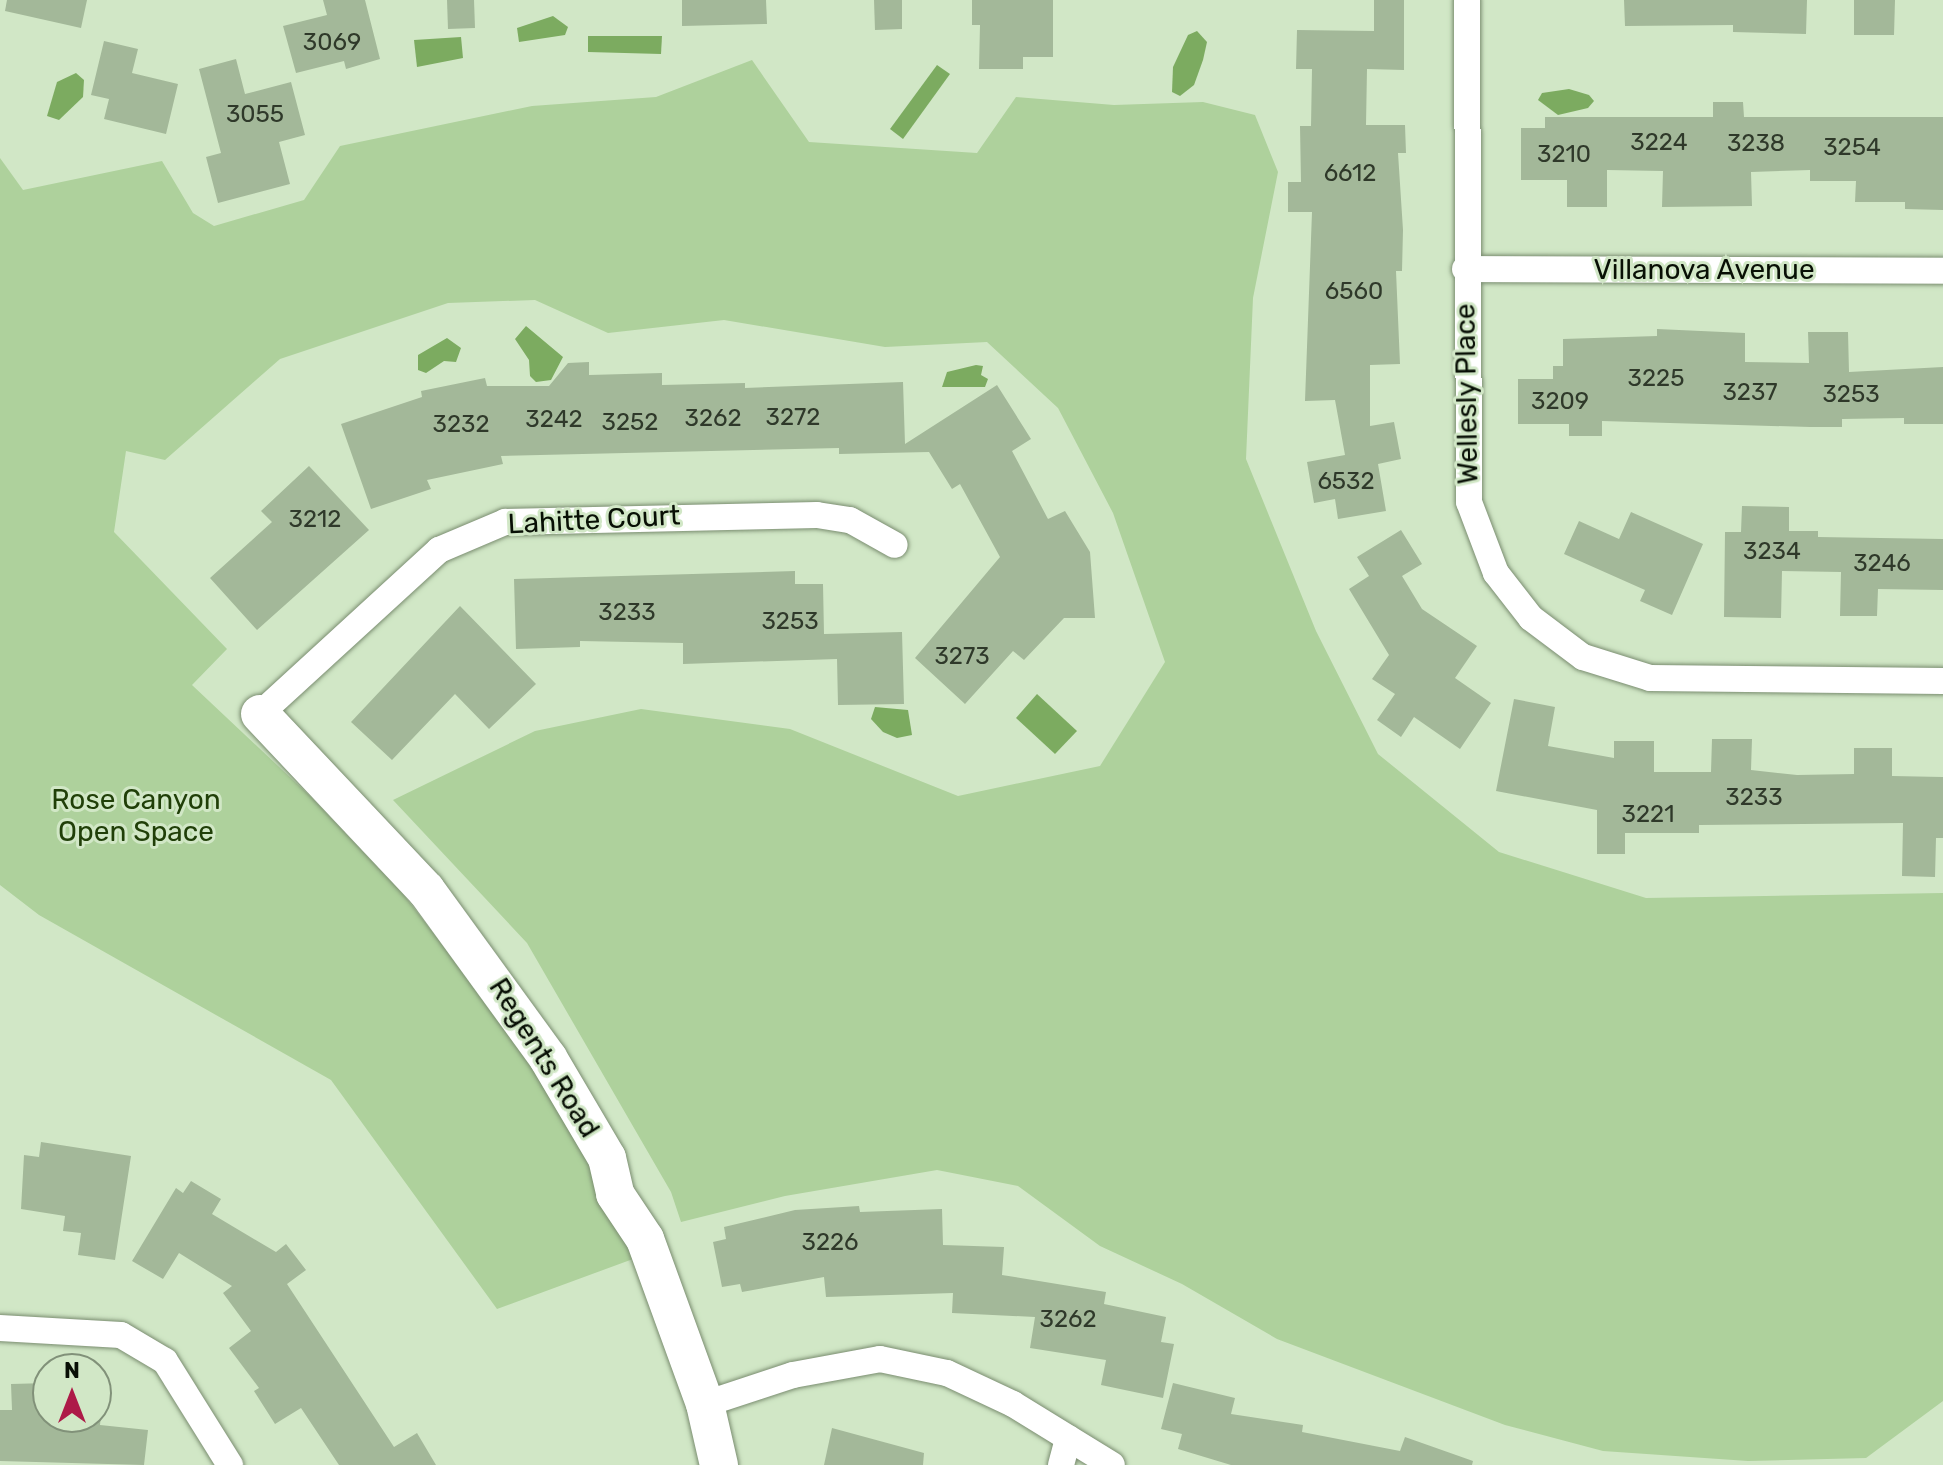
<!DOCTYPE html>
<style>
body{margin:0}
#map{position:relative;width:1943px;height:1465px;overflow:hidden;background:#d1e7c6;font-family:Rubik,sans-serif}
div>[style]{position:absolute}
.green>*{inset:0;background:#aed19c}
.water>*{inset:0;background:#7cab60}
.building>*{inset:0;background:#a3b899}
.roads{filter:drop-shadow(0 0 2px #7a8d70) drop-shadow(0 0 2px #7a8d70)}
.street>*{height:26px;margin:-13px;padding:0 13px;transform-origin:13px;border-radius:13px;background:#fff}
.secondary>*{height:38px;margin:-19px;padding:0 19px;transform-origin:19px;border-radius:19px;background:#fff}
span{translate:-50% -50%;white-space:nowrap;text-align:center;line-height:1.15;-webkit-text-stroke:6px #d1e7c6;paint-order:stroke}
.number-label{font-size:24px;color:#2f392a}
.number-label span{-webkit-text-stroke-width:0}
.street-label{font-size:28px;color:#080f05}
.park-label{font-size:28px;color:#203f08}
.north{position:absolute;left:32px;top:1353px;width:80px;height:80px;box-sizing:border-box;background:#d1e7c6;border:2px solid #819179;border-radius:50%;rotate:0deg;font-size:22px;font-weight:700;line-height:32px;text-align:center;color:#080f05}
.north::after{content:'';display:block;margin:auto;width:28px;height:36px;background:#ad1a48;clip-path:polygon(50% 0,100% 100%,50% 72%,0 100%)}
</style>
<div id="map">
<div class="green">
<i style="clip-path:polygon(752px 60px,809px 142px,977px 153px,1016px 97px,1114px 105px,1203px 102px,1255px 115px,1278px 172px,1253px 298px,1246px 459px,1316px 631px,1378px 754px,1499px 852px,1646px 898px,1943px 893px,1943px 1401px,1866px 1458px,1748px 1461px,1603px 1451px,1505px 1425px,1277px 1339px,1182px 1284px,1100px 1246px,1018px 1186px,937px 1170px,785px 1196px,681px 1222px,671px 1192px,527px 943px,393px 800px,535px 731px,641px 709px,790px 729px,958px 796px,1100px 766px,1165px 662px,1113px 513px,1058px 408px,987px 342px,885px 347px,724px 320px,608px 333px,535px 300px,448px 303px,280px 359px,165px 460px,126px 451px,114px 532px,227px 649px,192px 685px,311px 797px,403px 894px,504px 1024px,588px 1159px,633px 1259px,497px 1309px,331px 1080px,39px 915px,0 885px,0 158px,23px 190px,162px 161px,193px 213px,214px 226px,304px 200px,340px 146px,532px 106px,656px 97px)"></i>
</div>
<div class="water">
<i style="clip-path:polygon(553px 16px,568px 27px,565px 35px,519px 42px,517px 28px)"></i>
<i style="clip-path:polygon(1197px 31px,1207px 42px,1203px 60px,1194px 85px,1180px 96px,1172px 92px,1173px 67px,1188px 35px)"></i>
<i style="clip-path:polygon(588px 36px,662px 36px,661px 54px,588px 52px)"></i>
<i style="clip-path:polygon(461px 37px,463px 58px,417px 67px,414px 40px)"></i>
<i style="clip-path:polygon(937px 65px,950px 74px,903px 139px,890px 129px)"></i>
<i style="clip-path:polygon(76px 73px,84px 80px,83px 97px,59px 120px,47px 116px,57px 82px)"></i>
<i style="clip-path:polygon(1569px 89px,1589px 95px,1594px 101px,1588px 108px,1558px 115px,1538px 100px,1542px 93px)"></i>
<i style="clip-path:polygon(526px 326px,563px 357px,551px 380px,536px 382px,530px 376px,529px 360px,515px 339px)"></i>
<i style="clip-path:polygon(447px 338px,461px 348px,456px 362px,444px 361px,426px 373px,418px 370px,418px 355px)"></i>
<i style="clip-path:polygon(976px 365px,983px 366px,981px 375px,988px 379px,985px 387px,942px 387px,947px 372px)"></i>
<i style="clip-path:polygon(1037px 694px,1077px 731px,1055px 754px,1016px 718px)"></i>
<i style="clip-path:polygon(875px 707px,908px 710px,912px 735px,897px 738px,883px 732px,871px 719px)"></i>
</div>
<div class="building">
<i style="clip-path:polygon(7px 0,87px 0,81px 28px,5px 11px)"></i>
<i style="clip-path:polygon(323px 0,365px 0,380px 59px,346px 69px,344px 61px,296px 73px,283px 26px,327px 15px)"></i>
<i style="clip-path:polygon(447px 0,474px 0,475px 28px,448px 29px)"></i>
<i style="clip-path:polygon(682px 0,766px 0,767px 24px,682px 26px)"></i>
<i style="clip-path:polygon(874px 0,902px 0,902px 29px,875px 30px)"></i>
<i style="clip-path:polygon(972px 0,1053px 0,1053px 57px,1023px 57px,1023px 69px,979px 69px,980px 25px,972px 25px)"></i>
<i style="clip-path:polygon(1374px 0,1404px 0,1404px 70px,1367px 69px,1366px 125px,1405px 125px,1406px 153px,1398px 153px,1403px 230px,1402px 271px,1396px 271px,1400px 364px,1370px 365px,1370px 426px,1394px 422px,1401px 459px,1378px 464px,1386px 511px,1338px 519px,1335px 499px,1314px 503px,1307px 462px,1345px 455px,1335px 400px,1305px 401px,1312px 212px,1288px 212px,1288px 182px,1301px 182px,1300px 126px,1311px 126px,1312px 69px,1296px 69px,1297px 30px,1374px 31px)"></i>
<i style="clip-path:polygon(1624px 0,1807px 0,1806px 34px,1733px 32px,1733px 25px,1625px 26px)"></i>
<i style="clip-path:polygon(1854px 0,1895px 0,1894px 35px,1854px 35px)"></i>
<i style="clip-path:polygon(104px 41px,138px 49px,132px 73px,178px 84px,166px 134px,104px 119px,109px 99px,91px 95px)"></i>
<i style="clip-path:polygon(236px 59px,245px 94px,291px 82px,305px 135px,279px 142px,290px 184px,218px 203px,206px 157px,221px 153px,199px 69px)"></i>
<i style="clip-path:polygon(1713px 102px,1743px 102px,1744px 117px,1943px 117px,1943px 210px,1905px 209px,1905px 202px,1855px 202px,1856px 181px,1810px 181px,1810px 170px,1751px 172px,1752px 206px,1662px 207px,1663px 171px,1607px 170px,1607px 207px,1567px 207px,1567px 180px,1521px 180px,1521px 128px,1545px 128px,1545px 117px,1713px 117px)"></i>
<i style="clip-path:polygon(1657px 329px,1745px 333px,1745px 362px,1809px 363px,1808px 332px,1848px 332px,1849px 372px,1943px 367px,1943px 424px,1904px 424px,1904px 418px,1842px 419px,1842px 427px,1810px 427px,1602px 421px,1602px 436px,1569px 436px,1569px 424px,1518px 424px,1518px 379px,1553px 379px,1553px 366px,1563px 366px,1563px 339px,1657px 336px)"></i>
<i style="clip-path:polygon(589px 362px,589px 375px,662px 373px,662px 385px,745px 383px,745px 388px,903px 382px,905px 444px,997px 385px,1031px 439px,1012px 451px,1048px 519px,1065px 511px,1090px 552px,1095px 618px,1064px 618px,1024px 660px,1013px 651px,965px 704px,915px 658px,1000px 557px,960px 484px,952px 489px,929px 452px,839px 454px,839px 448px,501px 456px,503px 464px,427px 480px,431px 489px,371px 509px,341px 424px,422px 397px,421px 391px,485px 378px,487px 386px,549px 386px,568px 363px)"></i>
<i style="clip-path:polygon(309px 466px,369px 530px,257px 630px,210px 578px,272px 522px,261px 511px)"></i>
<i style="clip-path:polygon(1742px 506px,1789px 507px,1789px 531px,1818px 531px,1818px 537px,1943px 539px,1943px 590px,1878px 589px,1877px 616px,1840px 616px,1841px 572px,1782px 571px,1781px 618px,1724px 617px,1725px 532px,1741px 532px)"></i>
<i style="clip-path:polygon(1631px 512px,1703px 544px,1672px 615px,1640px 601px,1645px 590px,1564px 554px,1579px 521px,1619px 539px)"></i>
<i style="clip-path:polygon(1401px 530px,1422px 564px,1402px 576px,1422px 609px,1477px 646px,1455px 678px,1491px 703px,1460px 749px,1414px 717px,1401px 737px,1377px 720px,1395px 694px,1372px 679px,1389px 655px,1349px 589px,1369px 576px,1357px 557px)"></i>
<i style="clip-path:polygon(795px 571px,795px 584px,823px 584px,824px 634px,902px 632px,904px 704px,838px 705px,837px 659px,683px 664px,683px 643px,580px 641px,580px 647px,516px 649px,514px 579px)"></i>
<i style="clip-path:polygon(460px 606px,536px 684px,489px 729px,455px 694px,392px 760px,351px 722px)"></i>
<i style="clip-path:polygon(1514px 699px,1555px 707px,1548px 746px,1614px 758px,1614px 741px,1654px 741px,1654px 772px,1711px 772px,1712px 739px,1752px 739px,1751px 770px,1797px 775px,1854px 774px,1854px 748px,1892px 748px,1892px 776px,1943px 777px,1943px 838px,1936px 838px,1935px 877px,1902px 876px,1903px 823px,1699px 825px,1699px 833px,1625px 833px,1625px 854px,1597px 854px,1597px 810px,1496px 791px)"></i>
<i style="clip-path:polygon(41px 1142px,131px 1156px,115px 1260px,78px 1255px,81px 1233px,63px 1231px,65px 1216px,21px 1209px,24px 1155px,39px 1157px)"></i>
<i style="clip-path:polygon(191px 1181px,221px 1199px,212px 1214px,276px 1252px,286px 1244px,306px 1270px,287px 1284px,394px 1447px,417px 1433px,436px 1465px,339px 1465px,301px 1408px,275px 1424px,254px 1391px,259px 1388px,229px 1348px,251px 1331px,223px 1293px,232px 1286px,179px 1253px,163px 1279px,132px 1261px,176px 1188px,183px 1193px)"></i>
<i style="clip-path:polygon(859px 1206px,860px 1212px,942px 1209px,943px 1245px,1004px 1247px,1002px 1275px,1106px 1292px,1104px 1304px,1166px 1317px,1161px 1342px,1174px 1344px,1163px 1398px,1101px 1385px,1106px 1360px,1030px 1348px,1035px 1317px,952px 1313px,953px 1293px,826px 1297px,824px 1277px,742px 1292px,740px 1284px,722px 1287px,713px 1242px,726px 1239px,724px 1227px,795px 1210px)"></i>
<i style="clip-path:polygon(48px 1383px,48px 1417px,96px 1417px,96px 1393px,103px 1393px,100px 1425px,148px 1430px,144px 1465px,0 1461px,0 1410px,12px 1410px,11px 1384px)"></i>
<i style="clip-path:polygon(1173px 1383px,1235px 1398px,1231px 1414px,1303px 1425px,1302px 1432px,1400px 1451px,1405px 1437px,1473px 1461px,1472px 1465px,1231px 1465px,1178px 1449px,1182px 1434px,1161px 1429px)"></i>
<i style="clip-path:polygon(832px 1428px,924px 1453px,923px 1465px,824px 1465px)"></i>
</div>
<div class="roads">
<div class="street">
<i style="left:1467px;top:0;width:502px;rotate:89.77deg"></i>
<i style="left:1469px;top:502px;width:76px;rotate:69.2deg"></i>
<i style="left:1496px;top:573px;width:57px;rotate:52.1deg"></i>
<i style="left:1531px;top:618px;width:65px;rotate:36.9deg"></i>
<i style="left:1583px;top:657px;width:70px;rotate:17.4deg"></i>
<i style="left:1650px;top:678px;width:293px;rotate:0.6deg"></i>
<i style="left:1465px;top:269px;width:478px;rotate:0.2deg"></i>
<i style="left:260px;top:714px;width:243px;rotate:-42.5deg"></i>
<i style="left:439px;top:550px;width:72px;rotate:-23deg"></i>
<i style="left:505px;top:522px;width:312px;rotate:-1.3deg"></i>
<i style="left:817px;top:515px;width:33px;rotate:9deg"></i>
<i style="left:850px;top:520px;width:51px;rotate:29.1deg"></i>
<i style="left:0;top:1328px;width:121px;rotate:3.3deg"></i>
<i style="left:121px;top:1335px;width:51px;rotate:30.6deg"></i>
<i style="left:165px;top:1361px;width:123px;rotate:58deg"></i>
<i style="left:705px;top:1404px;width:93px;rotate:-18.2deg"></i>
<i style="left:793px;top:1375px;width:88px;rotate:-10.4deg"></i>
<i style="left:880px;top:1359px;width:68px;rotate:11.8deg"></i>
<i style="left:947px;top:1373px;width:73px;rotate:25.2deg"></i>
<i style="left:1013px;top:1404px;width:116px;rotate:31.6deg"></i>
<i style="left:1061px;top:1465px;width:28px;rotate:-75deg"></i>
</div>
<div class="secondary">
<i style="left:260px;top:714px;width:242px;rotate:46.7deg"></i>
<i style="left:426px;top:890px;width:208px;rotate:54deg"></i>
<i style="left:548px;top:1058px;width:116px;rotate:59.5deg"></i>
<i style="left:607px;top:1158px;width:37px;rotate:77deg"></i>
<i style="left:615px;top:1194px;width:54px;rotate:56.3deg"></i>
<i style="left:645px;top:1239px;width:176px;rotate:70deg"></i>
<i style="left:705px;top:1404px;width:63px;rotate:77.1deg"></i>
</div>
</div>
<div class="number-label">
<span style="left:332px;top:43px">3069</span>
<span style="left:255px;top:115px">3055</span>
<span style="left:1659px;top:143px">3224</span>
<span style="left:1756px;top:144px">3238</span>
<span style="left:1852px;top:148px">3254</span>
<span style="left:1564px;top:155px">3210</span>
<span style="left:1350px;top:174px">6612</span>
<span style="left:1354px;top:292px">6560</span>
<span style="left:1656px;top:379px">3225</span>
<span style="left:1750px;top:393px">3237</span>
<span style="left:1851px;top:395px">3253</span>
<span style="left:1560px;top:402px">3209</span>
<span style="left:793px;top:418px">3272</span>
<span style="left:713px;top:419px">3262</span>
<span style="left:554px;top:420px">3242</span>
<span style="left:630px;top:423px">3252</span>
<span style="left:461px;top:425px">3232</span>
<span style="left:1346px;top:482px">6532</span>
<span style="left:315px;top:520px">3212</span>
<span style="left:1772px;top:552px">3234</span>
<span style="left:1882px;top:564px">3246</span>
<span style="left:627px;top:613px">3233</span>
<span style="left:790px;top:622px">3253</span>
<span style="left:962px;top:657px">3273</span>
<span style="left:1754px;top:798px">3233</span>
<span style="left:1648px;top:815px">3221</span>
<span style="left:830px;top:1243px">3226</span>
<span style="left:1068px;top:1320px">3262</span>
</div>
<div class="street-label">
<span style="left:1704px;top:270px">Villanova Avenue</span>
<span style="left:1467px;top:394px;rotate:-91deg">Wellesly Place</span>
<span style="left:594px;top:520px;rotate:-3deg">Lahitte Court</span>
<span style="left:544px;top:1058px;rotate:58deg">Regents Road</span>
</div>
<div class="park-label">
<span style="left:136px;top:816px">Rose Canyon<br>Open Space</span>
</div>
<div class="north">N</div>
</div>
